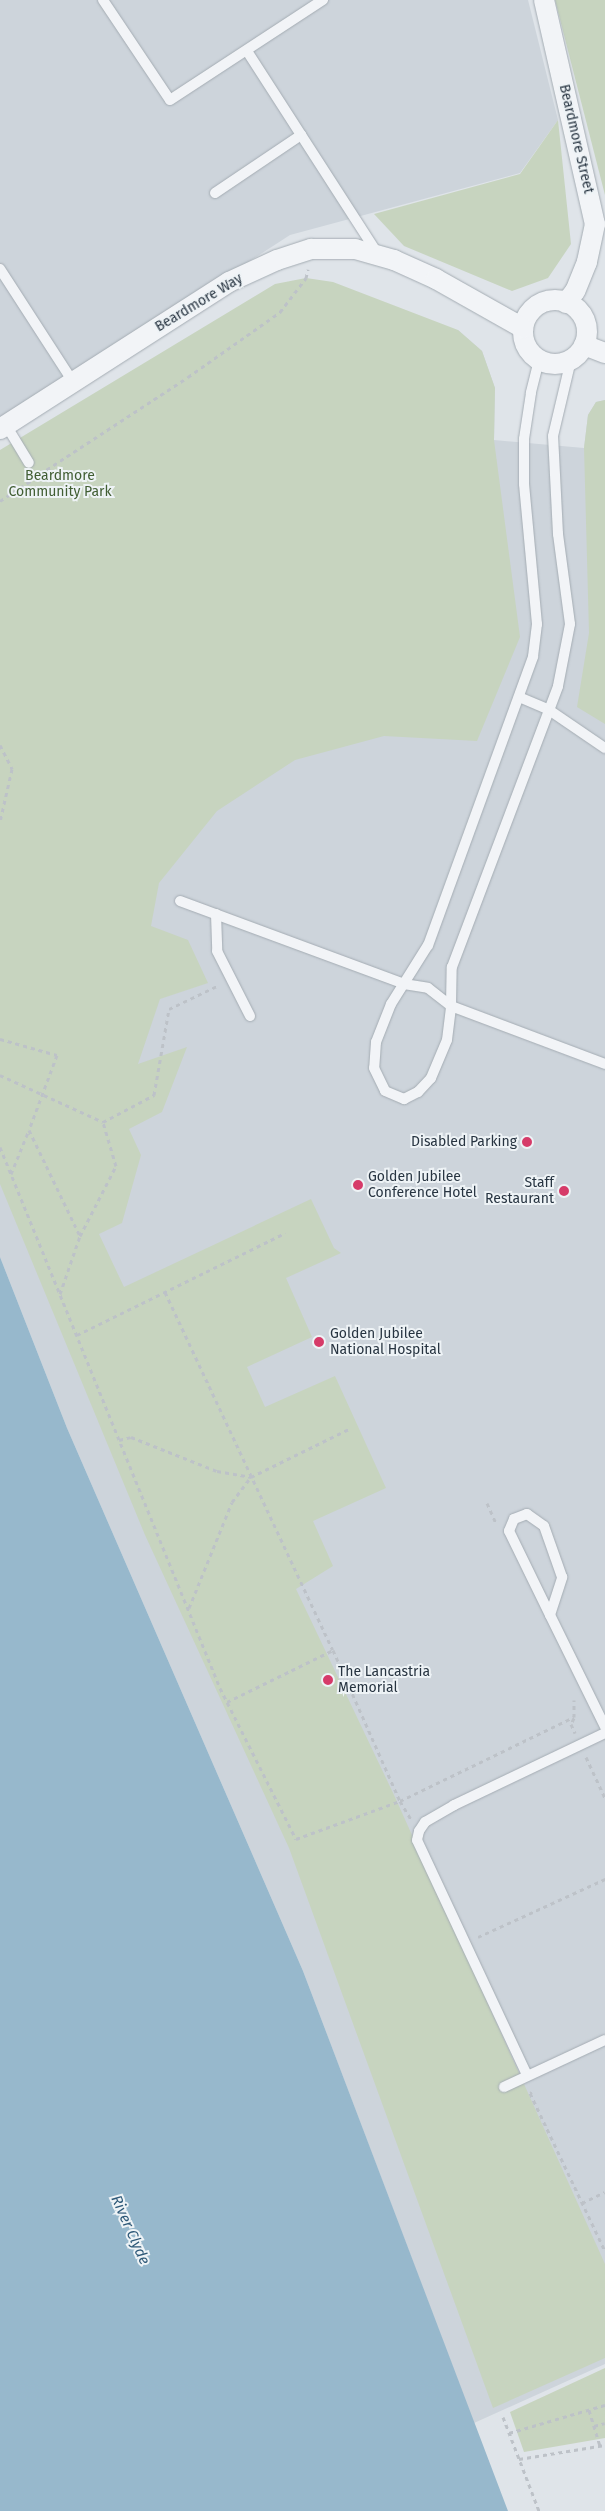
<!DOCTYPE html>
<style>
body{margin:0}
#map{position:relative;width:605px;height:2511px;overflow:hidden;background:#dfe4e9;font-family:"Fira Sans",sans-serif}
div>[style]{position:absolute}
.built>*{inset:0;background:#cdd4db}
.green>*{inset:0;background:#c7d4bf}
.water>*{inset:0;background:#97b8cc}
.path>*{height:3px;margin-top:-1.5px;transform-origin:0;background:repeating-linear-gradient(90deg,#bdc2c8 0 4px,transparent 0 8px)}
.roads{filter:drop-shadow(0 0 1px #a4acb3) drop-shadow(0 0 1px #a4acb3)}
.service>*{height:10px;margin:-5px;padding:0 5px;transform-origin:5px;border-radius:5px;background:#f2f4f7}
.minor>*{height:20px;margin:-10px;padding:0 10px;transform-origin:10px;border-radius:10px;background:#f2f4f7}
.minor>.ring{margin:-10px;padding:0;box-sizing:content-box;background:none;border:20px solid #f2f4f7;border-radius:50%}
.dots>*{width:14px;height:14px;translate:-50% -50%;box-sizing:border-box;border:2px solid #eef3f6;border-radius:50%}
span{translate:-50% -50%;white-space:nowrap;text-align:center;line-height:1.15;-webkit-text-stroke:4px #eef3f6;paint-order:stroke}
.street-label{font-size:14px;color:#273441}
.park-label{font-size:14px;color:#415e33}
.poi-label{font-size:14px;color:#273441}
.right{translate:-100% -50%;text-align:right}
.left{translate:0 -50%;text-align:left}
.water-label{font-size:15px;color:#2e5978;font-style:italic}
</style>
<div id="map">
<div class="built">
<i style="clip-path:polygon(0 0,528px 0,558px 120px,520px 173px,290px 235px,0 423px)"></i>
<i style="clip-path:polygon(458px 330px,482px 351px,495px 388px,494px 440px,584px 448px,588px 415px,596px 402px,605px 400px,605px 2364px,474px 2423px,303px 1971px,67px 1428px,0 1257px,0 883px)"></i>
</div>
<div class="green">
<i style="clip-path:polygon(555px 0,605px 0,605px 195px)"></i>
<i style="clip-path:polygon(558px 120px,571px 244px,548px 278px,512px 291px,404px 246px,374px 214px,520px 174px)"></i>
<i style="clip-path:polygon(306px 278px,333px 282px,458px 330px,482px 351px,495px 388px,494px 440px,520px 637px,477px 741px,384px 736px,295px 760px,217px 811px,159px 883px,151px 926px,188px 940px,208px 983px,160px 999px,138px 1064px,187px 1047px,162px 1112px,129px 1129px,141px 1155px,122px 1223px,99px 1234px,124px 1287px,311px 1199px,334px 1248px,341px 1253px,286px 1278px,312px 1337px,247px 1367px,265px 1407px,335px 1376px,386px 1488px,313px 1521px,333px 1566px,296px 1589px,394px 1795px,605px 2264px,605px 2358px,493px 2408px,289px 1848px,145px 1535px,0 1184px,0 450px,275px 284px)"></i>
<i style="clip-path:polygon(605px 400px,605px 724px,577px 707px,589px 633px,584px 448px,588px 415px,596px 402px)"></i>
<i style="clip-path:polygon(605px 2368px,605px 2438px,524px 2452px,510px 2412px)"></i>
</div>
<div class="water">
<i style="clip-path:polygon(0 1257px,67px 1428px,303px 1971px,508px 2511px,0 2511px)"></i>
</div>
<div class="path">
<i style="left:40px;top:474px;width:177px;rotate:-33.2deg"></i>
<i style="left:188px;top:377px;width:113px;rotate:-35.2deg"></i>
<i style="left:280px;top:312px;width:43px;rotate:-52.6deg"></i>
<i style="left:306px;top:278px;width:9px;rotate:-77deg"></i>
<i style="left:0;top:501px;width:42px;rotate:-33.3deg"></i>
<i style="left:0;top:745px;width:27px;rotate:63deg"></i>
<i style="left:12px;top:769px;width:54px;rotate:102.8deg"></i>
<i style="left:0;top:1039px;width:59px;rotate:15.7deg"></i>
<i style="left:57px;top:1055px;width:80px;rotate:110.5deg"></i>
<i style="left:29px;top:1130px;width:118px;rotate:64.3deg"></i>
<i style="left:0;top:1075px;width:113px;rotate:24.5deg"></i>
<i style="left:0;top:1147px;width:584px;rotate:67.87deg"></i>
<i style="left:220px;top:1688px;width:169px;rotate:63.3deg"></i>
<i style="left:296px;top:1839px;width:111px;rotate:-20.1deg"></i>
<i style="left:400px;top:1801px;width:193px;rotate:-25.8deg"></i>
<i style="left:574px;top:1717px;width:17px;rotate:-90deg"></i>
<i style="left:11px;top:1174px;width:48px;rotate:-67.8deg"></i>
<i style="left:165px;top:1292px;width:395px;rotate:64.9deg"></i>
<i style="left:333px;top:1650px;width:165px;rotate:66.1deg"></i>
<i style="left:400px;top:1801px;width:21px;rotate:59deg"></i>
<i style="left:60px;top:1294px;width:61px;rotate:-71deg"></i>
<i style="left:80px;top:1236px;width:79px;rotate:-62.8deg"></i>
<i style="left:116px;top:1166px;width:46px;rotate:-106.5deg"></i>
<i style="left:103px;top:1122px;width:58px;rotate:-27.9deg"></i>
<i style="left:154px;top:1095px;width:87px;rotate:-80.1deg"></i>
<i style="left:169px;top:1009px;width:55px;rotate:-25.6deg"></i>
<i style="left:77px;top:1335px;width:232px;rotate:-26.1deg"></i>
<i style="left:119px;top:1440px;width:12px;rotate:-14deg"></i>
<i style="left:131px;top:1437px;width:92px;rotate:21.6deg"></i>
<i style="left:217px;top:1471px;width:35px;rotate:10deg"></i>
<i style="left:251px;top:1477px;width:111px;rotate:-26.1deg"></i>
<i style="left:487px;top:1503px;width:22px;rotate:66deg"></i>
<i style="left:189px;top:1608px;width:114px;rotate:-67.9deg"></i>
<i style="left:232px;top:1502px;width:31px;rotate:-53deg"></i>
<i style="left:227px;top:1702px;width:118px;rotate:-26.1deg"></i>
<i style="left:574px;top:1718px;width:7px;rotate:117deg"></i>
<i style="left:571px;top:1724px;width:10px;rotate:66deg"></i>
<i style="left:586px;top:1757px;width:45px;rotate:65.1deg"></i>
<i style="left:478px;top:1937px;width:140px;rotate:-24.5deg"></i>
<i style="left:532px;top:2092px;width:2px;rotate:153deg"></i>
<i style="left:530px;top:2093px;width:175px;rotate:64.6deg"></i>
<i style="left:582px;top:2203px;width:25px;rotate:-26deg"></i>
<i style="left:589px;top:2410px;width:38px;rotate:73deg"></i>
<i style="left:503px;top:2417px;width:101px;rotate:69deg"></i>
<i style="left:594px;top:2426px;width:11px;rotate:-15deg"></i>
<i style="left:509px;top:2433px;width:100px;rotate:-16.3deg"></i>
<i style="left:519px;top:2459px;width:87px;rotate:-9.2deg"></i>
</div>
<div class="roads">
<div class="service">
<i style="left:103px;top:0;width:120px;rotate:56.2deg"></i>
<i style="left:170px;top:100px;width:183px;rotate:-33.2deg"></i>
<i style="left:247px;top:51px;width:242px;rotate:57.2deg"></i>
<i style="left:215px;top:193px;width:104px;rotate:-34deg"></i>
<i style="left:0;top:269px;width:135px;rotate:57.1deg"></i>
<i style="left:539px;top:360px;width:34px;rotate:104deg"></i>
<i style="left:531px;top:393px;width:47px;rotate:98.7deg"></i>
<i style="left:524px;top:439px;width:45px;rotate:90deg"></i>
<i style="left:524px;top:484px;width:141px;rotate:84.7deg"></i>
<i style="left:537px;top:624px;width:33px;rotate:97deg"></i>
<i style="left:533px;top:657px;width:307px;rotate:110deg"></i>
<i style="left:428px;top:945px;width:70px;rotate:122.1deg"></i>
<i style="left:391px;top:1004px;width:41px;rotate:111.5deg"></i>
<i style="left:376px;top:1042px;width:26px;rotate:94deg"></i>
<i style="left:374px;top:1068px;width:25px;rotate:64deg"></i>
<i style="left:385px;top:1091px;width:21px;rotate:23deg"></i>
<i style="left:404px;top:1099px;width:16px;rotate:-27deg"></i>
<i style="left:418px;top:1092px;width:19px;rotate:-47deg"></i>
<i style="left:431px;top:1078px;width:41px;rotate:-67.2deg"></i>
<i style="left:447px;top:1040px;width:34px;rotate:-83deg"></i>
<i style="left:451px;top:1006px;width:39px;rotate:-89deg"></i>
<i style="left:452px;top:967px;width:300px;rotate:-69.3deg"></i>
<i style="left:558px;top:686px;width:63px;rotate:-79deg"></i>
<i style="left:570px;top:624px;width:91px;rotate:-97.6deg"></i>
<i style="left:558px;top:534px;width:98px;rotate:-92.9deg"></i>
<i style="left:553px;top:436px;width:78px;rotate:-76.7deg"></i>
<i style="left:6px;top:425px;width:44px;rotate:58.8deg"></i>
<i style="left:519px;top:697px;width:33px;rotate:23deg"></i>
<i style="left:549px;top:710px;width:68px;rotate:34.2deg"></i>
<i style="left:180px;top:901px;width:239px;rotate:20.3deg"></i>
<i style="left:404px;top:984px;width:24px;rotate:9deg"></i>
<i style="left:428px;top:988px;width:29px;rotate:38deg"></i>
<i style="left:451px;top:1006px;width:165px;rotate:20.6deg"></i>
<i style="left:216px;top:914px;width:37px;rotate:88deg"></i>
<i style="left:217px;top:951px;width:73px;rotate:63.1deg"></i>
<i style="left:550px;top:1615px;width:40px;rotate:-72deg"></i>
<i style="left:562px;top:1577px;width:54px;rotate:-109.4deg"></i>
<i style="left:544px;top:1526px;width:21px;rotate:-145deg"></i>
<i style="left:527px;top:1514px;width:14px;rotate:159deg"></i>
<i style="left:514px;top:1519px;width:13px;rotate:113deg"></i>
<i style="left:509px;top:1531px;width:93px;rotate:64deg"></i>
<i style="left:550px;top:1615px;width:125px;rotate:63.8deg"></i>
<i style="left:527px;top:2075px;width:259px;rotate:-115.1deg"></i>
<i style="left:417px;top:1840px;width:9px;rotate:-77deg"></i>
<i style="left:419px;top:1831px;width:11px;rotate:-56deg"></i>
<i style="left:425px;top:1822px;width:34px;rotate:-30deg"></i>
<i style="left:454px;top:1805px;width:167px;rotate:-25.5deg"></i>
<i style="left:504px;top:2087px;width:111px;rotate:-25deg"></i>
</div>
<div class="minor">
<i style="left:544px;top:0;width:230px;rotate:77.2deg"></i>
<i style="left:595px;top:224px;width:39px;rotate:102deg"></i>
<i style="left:587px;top:262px;width:31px;rotate:112deg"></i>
<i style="left:575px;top:291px;width:15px;rotate:127deg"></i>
<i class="ring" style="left:523px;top:300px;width:44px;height:44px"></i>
<i style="left:584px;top:345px;width:22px;rotate:21deg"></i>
<i style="left:0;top:429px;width:272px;rotate:-32.7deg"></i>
<i style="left:229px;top:282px;width:53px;rotate:-24.6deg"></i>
<i style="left:277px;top:260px;width:36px;rotate:-18deg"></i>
<i style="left:311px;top:249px;width:44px"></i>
<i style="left:355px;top:249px;width:41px;rotate:15.8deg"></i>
<i style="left:394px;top:260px;width:46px;rotate:24.3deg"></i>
<i style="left:436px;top:279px;width:100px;rotate:29.4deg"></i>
</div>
</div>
<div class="dots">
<i style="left:527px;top:1142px;background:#d63b69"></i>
<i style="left:358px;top:1185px;background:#d63b69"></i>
<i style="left:564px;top:1191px;background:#d63b69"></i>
<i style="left:319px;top:1342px;background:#d63b69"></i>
<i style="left:328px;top:1680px;background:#d63b69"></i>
</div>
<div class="street-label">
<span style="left:576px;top:139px;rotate:77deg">Beardmore Street</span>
<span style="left:199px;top:303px;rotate:-31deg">Beardmore Way</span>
</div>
<div class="park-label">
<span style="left:60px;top:484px">Beardmore<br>Community Park</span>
</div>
<div class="poi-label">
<span class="right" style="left:517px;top:1142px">Disabled Parking</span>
<span class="left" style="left:368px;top:1185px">Golden Jubilee<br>Conference Hotel</span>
<span class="right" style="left:554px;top:1191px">Staff<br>Restaurant</span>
<span class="left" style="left:330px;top:1342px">Golden Jubilee<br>National Hospital</span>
<span class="left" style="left:338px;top:1680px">The Lancastria<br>Memorial</span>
</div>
<div class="water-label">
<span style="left:130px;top:2230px;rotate:66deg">River Clyde</span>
</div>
</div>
